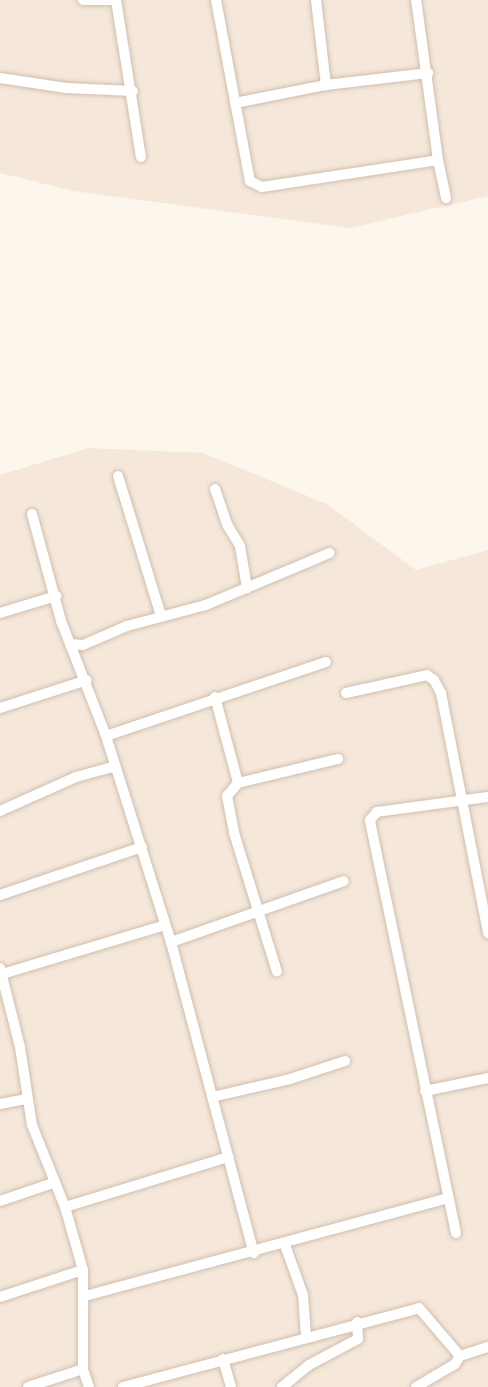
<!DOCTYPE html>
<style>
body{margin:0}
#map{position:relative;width:488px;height:1387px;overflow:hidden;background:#fdf6ec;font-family:"Open Sans",sans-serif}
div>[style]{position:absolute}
.residential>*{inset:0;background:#f5e8da}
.roads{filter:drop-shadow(0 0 2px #d1beb0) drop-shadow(0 0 2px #d1beb0)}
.minor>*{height:10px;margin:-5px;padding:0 5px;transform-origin:5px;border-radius:5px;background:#fff}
span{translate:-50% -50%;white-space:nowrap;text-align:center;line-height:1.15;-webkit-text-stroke:5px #fffaf3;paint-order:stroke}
</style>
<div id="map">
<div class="residential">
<i style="clip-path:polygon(0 0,488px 0,488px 196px,350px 228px,73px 191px,0 173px)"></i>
<i style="clip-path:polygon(88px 448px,203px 453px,327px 504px,416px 570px,488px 550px,488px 1387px,0 1387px,0 475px)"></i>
</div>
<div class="roads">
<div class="minor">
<i style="left:83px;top:0;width:33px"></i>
<i style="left:116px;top:0;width:159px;rotate:81deg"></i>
<i style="left:216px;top:0;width:184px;rotate:79.4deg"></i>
<i style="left:250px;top:181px;width:13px;rotate:27deg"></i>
<i style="left:262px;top:187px;width:178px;rotate:-8.7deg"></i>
<i style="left:438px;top:160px;width:162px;rotate:-97.8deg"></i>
<i style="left:316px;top:0;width:86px;rotate:83.3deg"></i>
<i style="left:0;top:78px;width:67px;rotate:8.6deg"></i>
<i style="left:66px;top:88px;width:67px;rotate:2.6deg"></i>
<i style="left:235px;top:103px;width:93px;rotate:-11.2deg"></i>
<i style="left:326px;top:85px;width:103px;rotate:-6.7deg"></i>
<i style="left:438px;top:160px;width:39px;rotate:78deg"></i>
<i style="left:118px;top:476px;width:146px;rotate:72.9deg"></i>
<i style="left:215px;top:489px;width:39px;rotate:71deg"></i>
<i style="left:228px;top:526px;width:23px;rotate:59deg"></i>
<i style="left:240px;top:546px;width:43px;rotate:80.5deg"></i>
<i style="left:32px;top:514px;width:111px;rotate:74.8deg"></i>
<i style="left:61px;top:621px;width:123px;rotate:68.6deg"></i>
<i style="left:106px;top:736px;width:216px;rotate:72.5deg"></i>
<i style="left:171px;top:942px;width:322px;rotate:75.1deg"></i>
<i style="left:0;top:613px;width:59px;rotate:-16.9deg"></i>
<i style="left:70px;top:644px;width:13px;rotate:4deg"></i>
<i style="left:83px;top:645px;width:48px;rotate:-23.4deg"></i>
<i style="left:127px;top:626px;width:82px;rotate:-14.9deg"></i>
<i style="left:206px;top:605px;width:134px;rotate:-22.8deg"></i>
<i style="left:346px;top:693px;width:83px;rotate:-12.5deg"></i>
<i style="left:427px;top:675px;width:9px;rotate:36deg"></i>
<i style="left:434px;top:680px;width:15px;rotate:62deg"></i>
<i style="left:441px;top:693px;width:245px;rotate:78.9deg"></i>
<i style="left:215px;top:697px;width:89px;rotate:75deg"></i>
<i style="left:238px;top:783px;width:17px;rotate:130deg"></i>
<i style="left:227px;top:796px;width:38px;rotate:79deg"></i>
<i style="left:234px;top:833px;width:145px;rotate:72.8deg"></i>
<i style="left:0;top:708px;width:91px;rotate:-17.8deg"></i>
<i style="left:106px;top:736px;width:232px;rotate:-18.6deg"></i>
<i style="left:238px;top:783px;width:103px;rotate:-13.5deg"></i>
<i style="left:0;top:811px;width:83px;rotate:-24.1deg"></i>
<i style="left:76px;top:777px;width:41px;rotate:-15.4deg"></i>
<i style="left:0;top:895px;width:150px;rotate:-18.7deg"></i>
<i style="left:171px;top:942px;width:183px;rotate:-19.4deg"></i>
<i style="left:0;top:968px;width:81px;rotate:75.8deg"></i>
<i style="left:20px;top:1047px;width:79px;rotate:81.3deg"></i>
<i style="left:32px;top:1125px;width:88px;rotate:68.1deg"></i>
<i style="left:65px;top:1207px;width:66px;rotate:74.1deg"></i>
<i style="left:83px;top:1270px;width:99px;rotate:90deg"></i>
<i style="left:83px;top:1369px;width:19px;rotate:72deg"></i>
<i style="left:2px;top:974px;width:170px;rotate:-16.7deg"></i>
<i style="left:425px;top:1091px;width:64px;rotate:-11.7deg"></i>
<i style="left:212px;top:1097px;width:80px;rotate:-13deg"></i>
<i style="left:290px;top:1079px;width:58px;rotate:-18.1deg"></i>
<i style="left:0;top:1104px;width:26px;rotate:-11deg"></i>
<i style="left:0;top:1201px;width:56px;rotate:-18.8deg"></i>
<i style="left:65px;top:1207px;width:171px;rotate:-17deg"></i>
<i style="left:456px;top:1233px;width:422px;rotate:-101.8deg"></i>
<i style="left:370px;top:820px;width:11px;rotate:-49deg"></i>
<i style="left:377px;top:812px;width:112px;rotate:-7.7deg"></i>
<i style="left:285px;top:1245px;width:53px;rotate:70.2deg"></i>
<i style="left:303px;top:1295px;width:41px;rotate:85.8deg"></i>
<i style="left:85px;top:1296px;width:376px;rotate:-15.1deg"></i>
<i style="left:0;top:1297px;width:87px;rotate:-18deg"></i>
<i style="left:223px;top:1359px;width:29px;rotate:74deg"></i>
<i style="left:28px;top:1387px;width:58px;rotate:-18.1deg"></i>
<i style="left:123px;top:1387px;width:306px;rotate:-14.9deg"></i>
<i style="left:419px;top:1308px;width:63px;rotate:49.5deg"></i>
<i style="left:282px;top:1387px;width:35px;rotate:-39deg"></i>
<i style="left:309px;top:1365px;width:55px;rotate:-28deg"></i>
<i style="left:358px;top:1339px;width:17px;rotate:-93deg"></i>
<i style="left:416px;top:1387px;width:45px;rotate:-30.5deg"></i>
<i style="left:455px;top:1364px;width:9px;rotate:-58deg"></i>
<i style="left:460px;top:1356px;width:29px;rotate:-18deg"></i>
</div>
</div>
</div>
